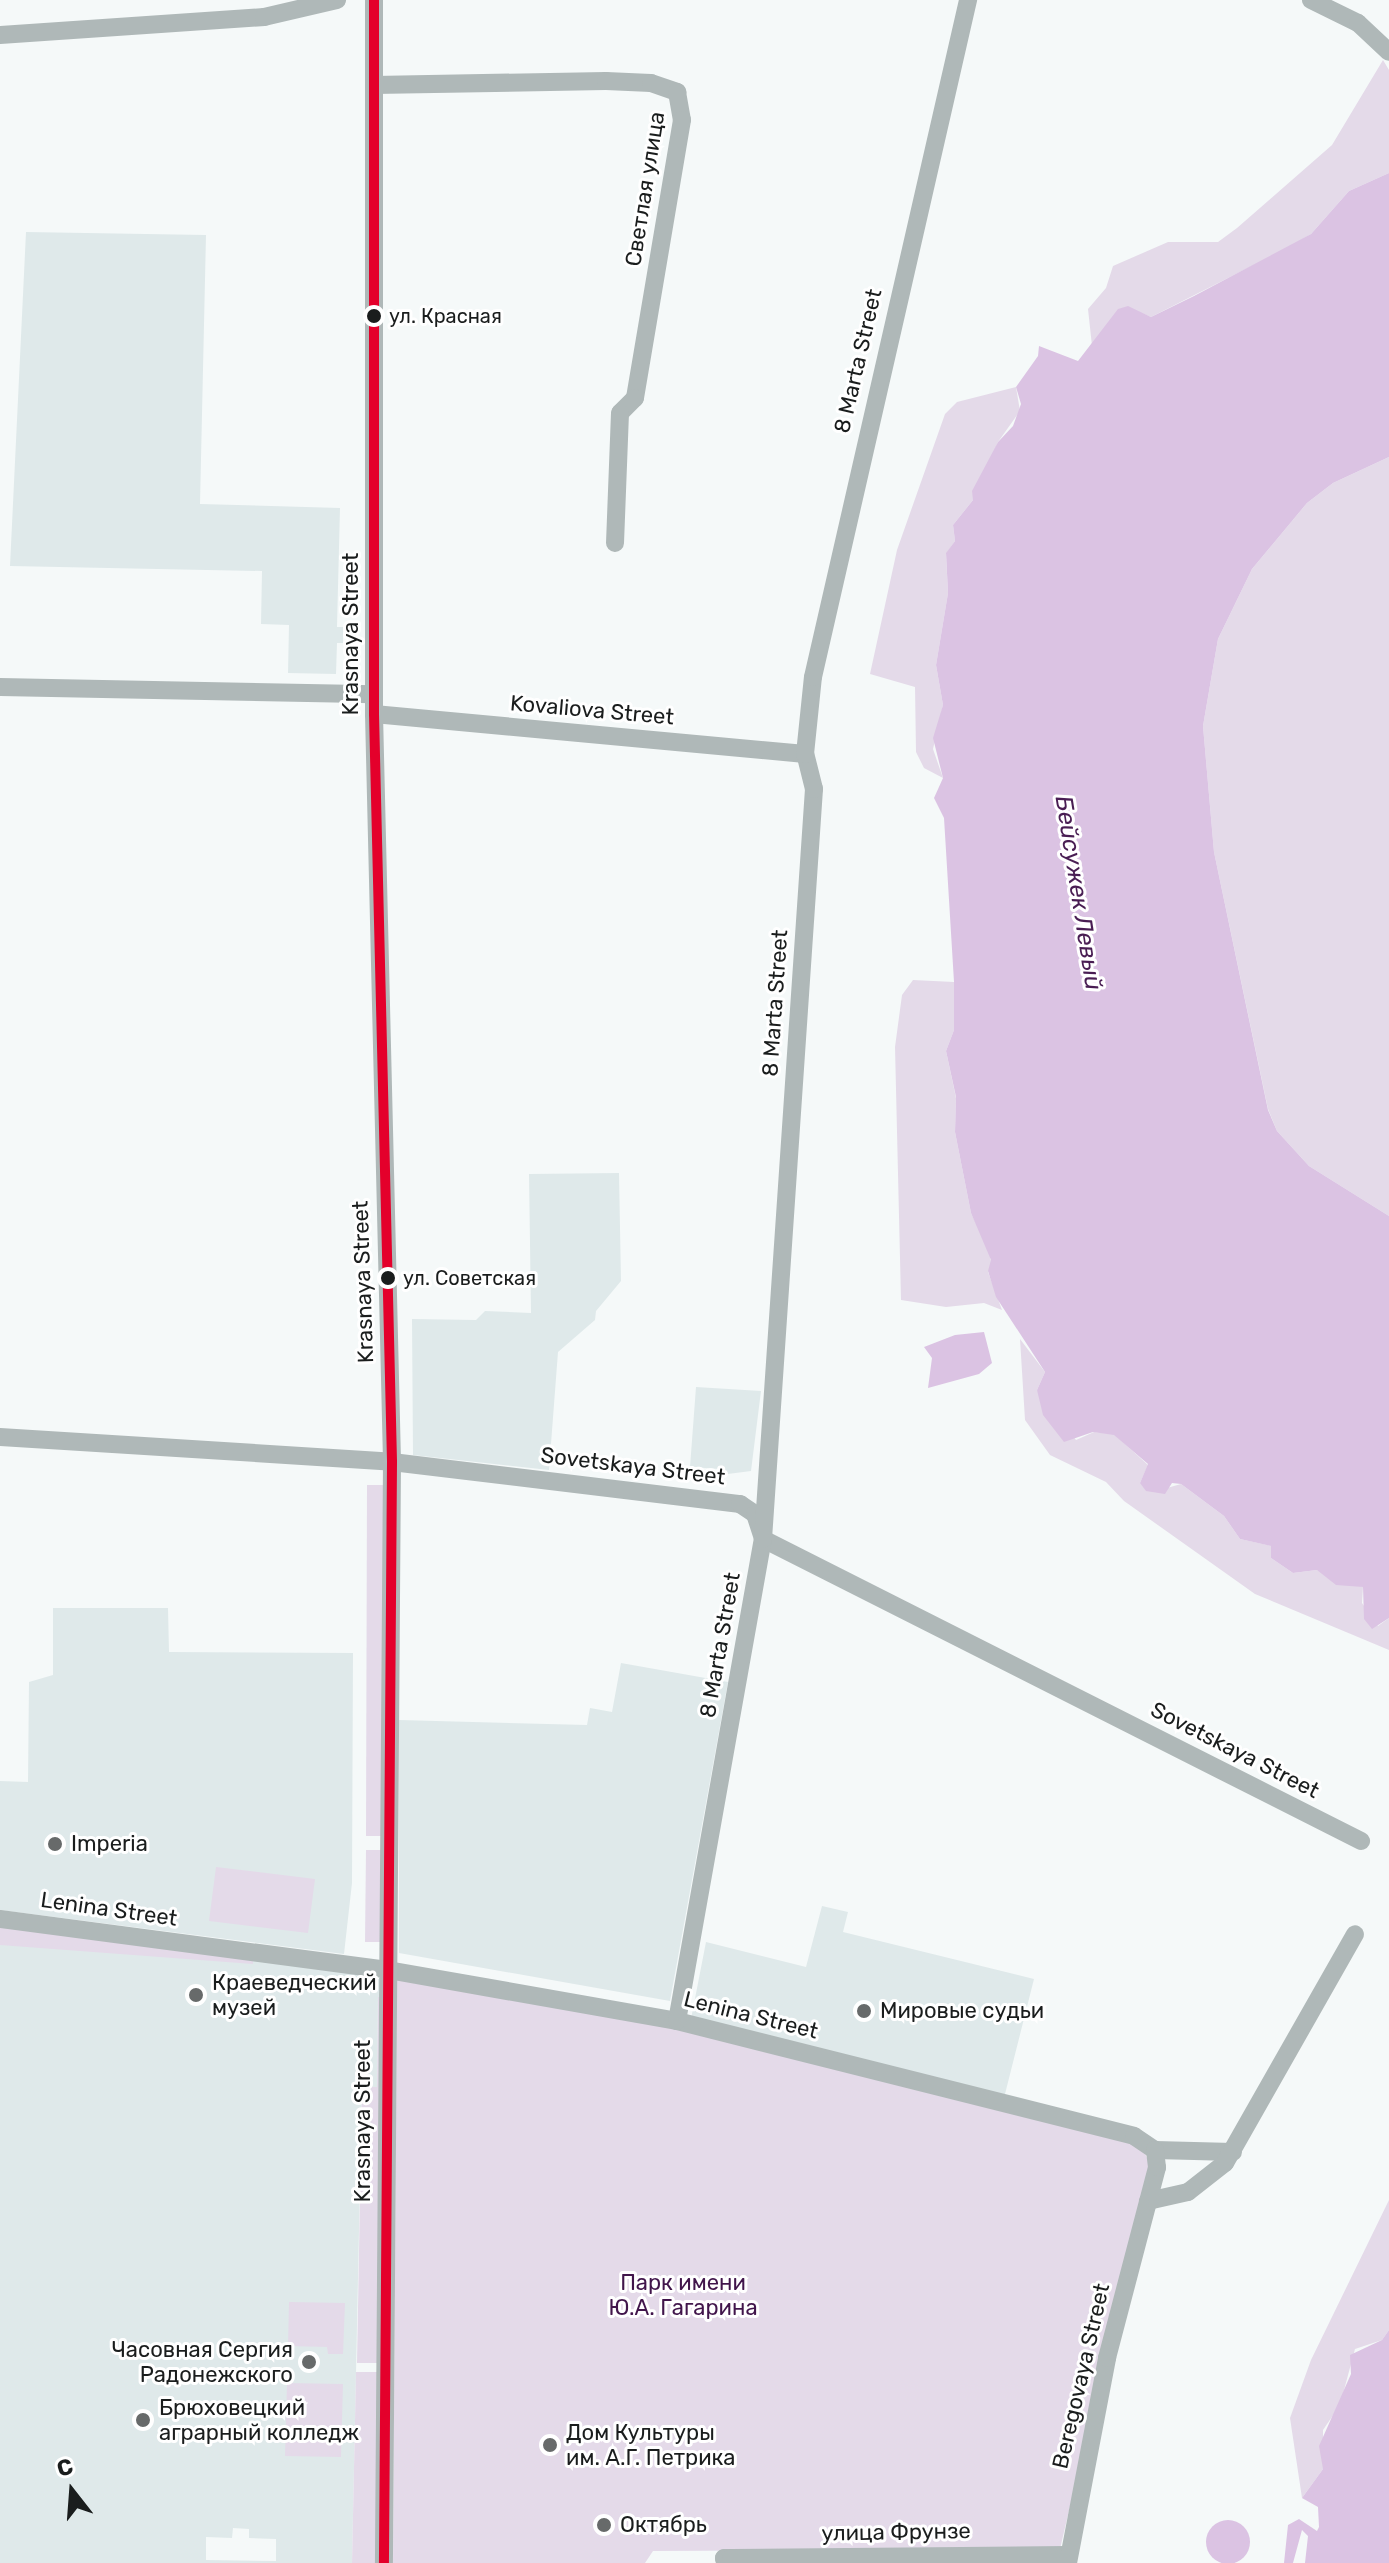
<!DOCTYPE html>
<meta charset="utf-8">
<style>
body{margin:0}
#map{position:relative;width:1389px;height:2563px;overflow:hidden;background:#f5f9f9;font-family:Rubik,sans-serif}
div>[style]{position:absolute}
.built>*{inset:0;background:#dfe9ea}
.green>*{inset:0;background:#e4dae9}
.water>*{inset:0;background:#dbc3e3}
.round{border-radius:50%}
.minor>*{height:18px;margin:-9px;padding:0 9px;transform-origin:9px;border-radius:9px;background:#afb8b8}
.bus-1>*{height:10px;margin:-5px;padding:0 5px;transform-origin:5px;border-radius:5px;background:#e4002b}
.dots>*{width:22px;height:22px;translate:-50% -50%;box-sizing:border-box;border:4px solid #fff;border-radius:50%}
span{translate:-50% -50%;white-space:nowrap;text-align:center;line-height:1.15;-webkit-text-stroke:6px #fff;paint-order:stroke}
.bus-label{font-size:20px;color:#1a1d1d}
.left{translate:0 -50%;text-align:left}
.street-label{font-size:22px;color:#1a1d1d}
.poi-label{font-size:22px;color:#1a1d1d}
.right{translate:-100% -50%;text-align:right}
.park-label{font-size:22px;color:#41154b}
.water-label{font-size:24px;color:#491d53;font-style:italic}
.north{position:absolute;left:32px;top:2451px;width:80px;height:80px;-webkit-text-stroke:6px #fff;paint-order:stroke;rotate:343deg;font-size:22px;font-weight:700;line-height:32px;text-align:center;color:#1a1d1d}
.north::after{content:'';display:block;margin:auto;width:28px;height:36px;background:#1a1d1d;clip-path:polygon(50% 0,100% 100%,50% 72%,0 100%)}
</style>
<div id="map">
<div class="built">
<i style="clip-path:polygon(26px 232px,206px 235px,200px 504px,340px 508px,337px 627px,343px 627px,343px 643px,337px 643px,336px 674px,288px 673px,289px 625px,261px 624px,262px 571px,10px 566px)"></i>
<i style="clip-path:polygon(619px 1173px,621px 1281px,596px 1311px,595px 1320px,558px 1352px,549px 1470px,413px 1455px,412px 1319px,476px 1320px,485px 1311px,531px 1313px,529px 1174px)"></i>
<i style="clip-path:polygon(696px 1387px,761px 1391px,751px 1471px,720px 1475px,720px 1469px,690px 1467px)"></i>
<i style="clip-path:polygon(53px 1608px,168px 1608px,169px 1652px,353px 1653px,352px 1883px,344px 1954px,0 1910px,0 1781px,28px 1782px,29px 1682px,53px 1675px)"></i>
<i style="clip-path:polygon(621px 1663px,728px 1682px,670px 2001px,399px 1953px,399px 1720px,587px 1725px,590px 1708px,612px 1712px)"></i>
<i style="clip-path:polygon(822px 1906px,848px 1912px,843px 1932px,1034px 1979px,1004px 2098px,691px 2019px,706px 1942px,806px 1967px)"></i>
<i style="clip-path:polygon(evenodd,0 1923px,384px 1974px,384px 1997px,378px 1997px,377px 2087px,362px 2088px,352px 2563px,0 2563px,0 1923px,233px 2528px,249px 2529px,249px 2538px,276px 2539px,276px 2561px,206px 2560px,206px 2537px,232px 2538px,233px 2528px)"></i>
</div>
<div class="green">
<i style="clip-path:polygon(1383px 60px,1389px 70px,1389px 173px,1349px 191px,1311px 234px,1291px 246px,1151px 317px,1134px 310px,1092px 346px,1088px 309px,1106px 288px,1113px 266px,1168px 242px,1218px 242px,1237px 228px,1332px 145px)"></i>
<i style="clip-path:polygon(1016px 387px,1020px 411px,998px 442px,973px 500px,953px 525px,955px 541px,946px 554px,948px 593px,936px 665px,943px 705px,933px 749px,943px 778px,924px 768px,916px 752px,915px 687px,870px 674px,897px 550px,945px 414px,957px 402px)"></i>
<i style="clip-path:polygon(1389px 457px,1389px 1216px,1309px 1166px,1277px 1131px,1268px 1109px,1214px 852px,1203px 726px,1218px 639px,1252px 569px,1307px 503px,1333px 483px)"></i>
<i style="clip-path:polygon(913px 980px,954px 982px,954px 1030px,946px 1051px,956px 1098px,955px 1132px,971px 1213px,988px 1248px,992px 1265px,988px 1272px,1002px 1310px,984px 1303px,946px 1307px,901px 1300px,895px 1047px,902px 995px)"></i>
<i style="clip-path:polygon(1020px 1339px,1045px 1372px,1037px 1390px,1076px 1440px,1094px 1432px,1114px 1434px,1148px 1465px,1140px 1483px,1167px 1488px,1181px 1484px,1224px 1516px,1240px 1539px,1272px 1546px,1271px 1558px,1293px 1573px,1317px 1570px,1363px 1587px,1362px 1603px,1378px 1626px,1389px 1618px,1389px 1650px,1255px 1594px,1124px 1501px,1106px 1482px,1050px 1455px,1025px 1420px)"></i>
<i style="clip-path:polygon(367px 1485px,385px 1485px,384px 1836px,366px 1836px)"></i>
<i style="clip-path:polygon(366px 1850px,383px 1850px,383px 1942px,365px 1942px)"></i>
<i style="clip-path:polygon(216px 1867px,315px 1879px,308px 1933px,209px 1921px)"></i>
<i style="clip-path:polygon(0 1923px,253px 1957px,253px 1964px,0 1945px)"></i>
<i style="clip-path:polygon(397px 1978px,676px 2028px,1130px 2143px,1144px 2151px,1150px 2165px,1060px 2549px,653px 2551px,645px 2563px,393px 2563px)"></i>
<i style="clip-path:polygon(378px 1997px,384px 1997px,381px 2363px,357px 2363px,362px 2087px,377px 2087px)"></i>
<i style="clip-path:polygon(1389px 2200px,1389px 2330px,1382px 2340px,1355px 2349px,1340px 2405px,1323px 2430px,1323px 2469px,1302px 2498px,1290px 2418px,1311px 2360px)"></i>
<i style="clip-path:polygon(289px 2302px,345px 2303px,343px 2354px,328px 2354px,327px 2347px,288px 2346px)"></i>
<i style="clip-path:polygon(356px 2372px,381px 2372px,380px 2563px,352px 2563px)"></i>
<i style="clip-path:polygon(287px 2383px,343px 2384px,341px 2457px,285px 2456px)"></i>
</div>
<div class="water">
<i style="clip-path:polygon(1389px 173px,1389px 457px,1333px 483px,1307px 503px,1252px 569px,1218px 639px,1203px 726px,1214px 852px,1268px 1110px,1277px 1131px,1309px 1166px,1389px 1216px,1389px 1618px,1372px 1629px,1364px 1619px,1363px 1587px,1336px 1585px,1317px 1570px,1293px 1573px,1271px 1558px,1271px 1546px,1240px 1539px,1224px 1516px,1181px 1484px,1172px 1483px,1165px 1494px,1146px 1491px,1140px 1483px,1148px 1464px,1114px 1435px,1093px 1432px,1064px 1442px,1043px 1415px,1037px 1390px,1045px 1372px,996px 1297px,988px 1271px,991px 1260px,971px 1213px,955px 1132px,956px 1097px,946px 1051px,954px 1030px,954px 982px,944px 818px,934px 798px,943px 778px,933px 738px,943px 705px,936px 665px,948px 593px,946px 553px,955px 541px,953px 525px,973px 500px,972px 491px,998px 442px,1013px 426px,1021px 404px,1016px 387px,1038px 356px,1039px 346px,1078px 361px,1118px 309px,1128px 306px,1151px 317px,1194px 296px,1311px 234px,1349px 191px)"></i>
<i style="clip-path:polygon(984px 1332px,992px 1363px,979px 1374px,928px 1388px,932px 1358px,924px 1347px,955px 1335px)"></i>
<i style="clip-path:polygon(1389px 2330px,1389px 2563px,1305px 2563px,1308px 2536px,1302px 2530px,1293px 2563px,1284px 2563px,1288px 2525px,1299px 2519px,1317px 2531px,1319px 2527px,1318px 2507px,1302px 2498px,1323px 2469px,1319px 2446px,1351px 2374px,1350px 2355px,1382px 2340px)"></i>
<i class="round" style="left:1206px;top:2520px;width:44px;height:44px"></i>
</div>
<div class="minor">
<i style="left:374px;top:0;width:714px;rotate:90deg"></i>
<i style="left:374px;top:714px;width:748px;rotate:88.62deg"></i>
<i style="left:392px;top:1462px;width:1101px;rotate:90.42deg"></i>
<i style="left:1311px;top:0;width:52px;rotate:26.1deg"></i>
<i style="left:1358px;top:23px;width:42px;rotate:43.1deg"></i>
<i style="left:0;top:35px;width:265px;rotate:-3.9deg"></i>
<i style="left:264px;top:17px;width:75px;rotate:-13.1deg"></i>
<i style="left:374px;top:85px;width:232px;rotate:-1deg"></i>
<i style="left:606px;top:81px;width:45px;rotate:2.5deg"></i>
<i style="left:651px;top:83px;width:28px;rotate:19deg"></i>
<i style="left:677px;top:92px;width:28px;rotate:80deg"></i>
<i style="left:682px;top:120px;width:282px;rotate:99.6deg"></i>
<i style="left:635px;top:398px;width:21px;rotate:135deg"></i>
<i style="left:620px;top:413px;width:130px;rotate:92.2deg"></i>
<i style="left:0;top:687px;width:374px;rotate:1.1deg"></i>
<i style="left:374px;top:714px;width:433px;rotate:5.3deg"></i>
<i style="left:0;top:1437px;width:393px;rotate:3.6deg"></i>
<i style="left:392px;top:1462px;width:351px;rotate:6.9deg"></i>
<i style="left:740px;top:1504px;width:18px;rotate:34deg"></i>
<i style="left:755px;top:1514px;width:26px;rotate:72deg"></i>
<i style="left:763px;top:1539px;width:670px;rotate:26.79deg"></i>
<i style="left:0;top:1919px;width:391px;rotate:7.5deg"></i>
<i style="left:388px;top:1970px;width:293px;rotate:10deg"></i>
<i style="left:677px;top:2021px;width:471px;rotate:14.1deg"></i>
<i style="left:1134px;top:2136px;width:25px;rotate:34deg"></i>
<i style="left:1155px;top:2150px;width:78px;rotate:1.5deg"></i>
<i style="left:677px;top:2021px;width:490px;rotate:-79.9deg"></i>
<i style="left:763px;top:1539px;width:752px;rotate:-86.11deg"></i>
<i style="left:814px;top:789px;width:36px;rotate:-104deg"></i>
<i style="left:805px;top:754px;width:77px;rotate:-84.1deg"></i>
<i style="left:813px;top:677px;width:695px;rotate:-77.1deg"></i>
<i style="left:1148px;top:2201px;width:41px;rotate:-12.7deg"></i>
<i style="left:1188px;top:2192px;width:47px;rotate:-38.1deg"></i>
<i style="left:1225px;top:2163px;width:263px;rotate:-60.4deg"></i>
<i style="left:725px;top:2563px;width:5px;rotate:-101deg"></i>
<i style="left:724px;top:2558px;width:7px"></i>
<i style="left:731px;top:2558px;width:336px;rotate:-0.5deg"></i>
<i style="left:1068px;top:2563px;width:209px;rotate:-79.2deg"></i>
<i style="left:1107px;top:2358px;width:197px;rotate:-75.3deg"></i>
<i style="left:1157px;top:2167px;width:17px;rotate:-97deg"></i>
</div>
<div class="bus-1">
<i style="left:374px;top:0;width:714px;rotate:90deg"></i>
<i style="left:374px;top:714px;width:748px;rotate:88.62deg"></i>
<i style="left:392px;top:1462px;width:1101px;rotate:90.42deg"></i>
</div>
<div class="dots">
<i style="left:374px;top:316px;background:#1a1d1d"></i>
<i style="left:388px;top:1278px;background:#1a1d1d"></i>
<i style="left:55px;top:1844px;background:#676a6a"></i>
<i style="left:196px;top:1995px;background:#676a6a"></i>
<i style="left:864px;top:2011px;background:#676a6a"></i>
<i style="left:309px;top:2362px;background:#676a6a"></i>
<i style="left:143px;top:2420px;background:#676a6a"></i>
<i style="left:550px;top:2445px;background:#676a6a"></i>
<i style="left:604px;top:2525px;background:#676a6a"></i>
</div>
<div class="bus-label">
<span class="left" style="left:389px;top:316px">ул. Красная</span>
<span class="left" style="left:403px;top:1278px">ул. Советская</span>
</div>
<div class="street-label">
<span style="left:645px;top:189px;rotate:-81deg">Светлая улица</span>
<span style="left:858px;top:361px;rotate:-77deg">8 Marta Street</span>
<span style="left:351px;top:634px;rotate:-90deg">Krasnaya Street</span>
<span style="left:592px;top:710px;rotate:5deg">Kovaliova Street</span>
<span style="left:775px;top:1003px;rotate:-86deg">8 Marta Street</span>
<span style="left:363px;top:1282px;rotate:-92deg">Krasnaya Street</span>
<span style="left:633px;top:1466px;rotate:7deg">Sovetskaya Street</span>
<span style="left:720px;top:1645px;rotate:-80deg">8 Marta Street</span>
<span style="left:1235px;top:1750px;rotate:27deg">Sovetskaya Street</span>
<span style="left:109px;top:1909px;rotate:8deg">Lenina Street</span>
<span style="left:751px;top:2015px;rotate:14deg">Lenina Street</span>
<span style="left:363px;top:2121px;rotate:-90deg">Krasnaya Street</span>
<span style="left:1081px;top:2376px;rotate:-77deg">Beregovaya Street</span>
<span style="left:896px;top:2532px;rotate:-1deg">улица Фрунзе</span>
</div>
<div class="poi-label">
<span class="left" style="left:71px;top:1844px">Imperia</span>
<span class="left" style="left:212px;top:1995px">Краеведческий<br>музей</span>
<span class="left" style="left:880px;top:2011px">Мировые судьи</span>
<span class="right" style="left:293px;top:2362px">Часовная Сергия<br>Радонежского</span>
<span class="left" style="left:159px;top:2420px">Брюховецкий<br>аграрный колледж</span>
<span class="left" style="left:566px;top:2445px">Дом Культуры<br>им. А.Г. Петрика</span>
<span class="left" style="left:620px;top:2525px">Октябрь</span>
</div>
<div class="park-label">
<span style="left:683px;top:2295px">Парк имени<br>Ю.А. Гагарина</span>
</div>
<div class="water-label">
<span style="left:1078px;top:893px;rotate:81deg">Бейсужек Левый</span>
</div>
<div class="north">С</div>
</div>
